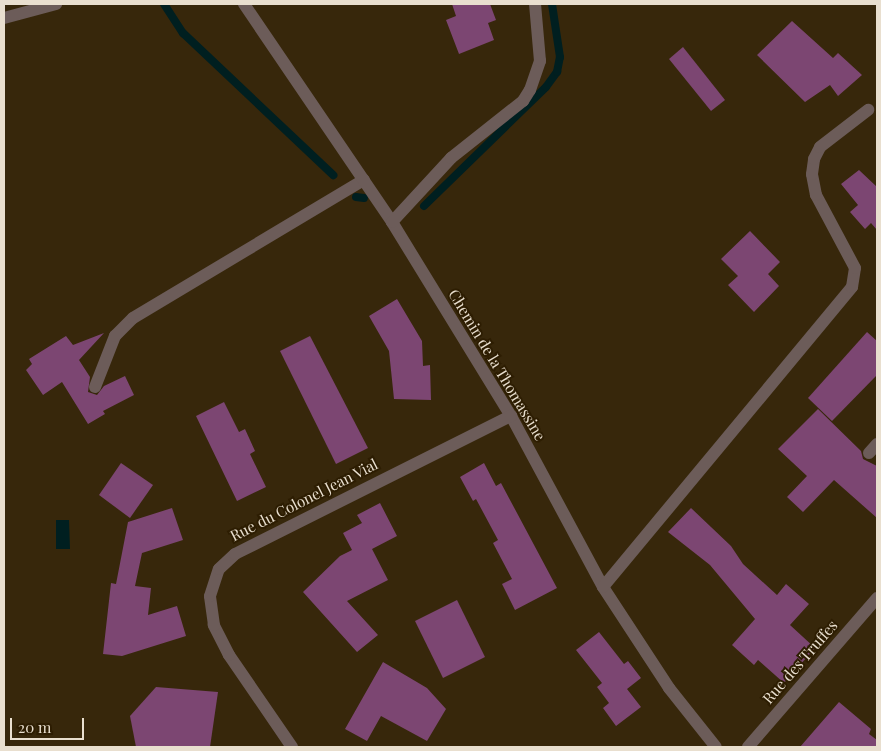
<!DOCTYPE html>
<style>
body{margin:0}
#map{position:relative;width:881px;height:751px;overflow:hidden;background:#37270b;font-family:"Playfair Display",serif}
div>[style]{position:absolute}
.water>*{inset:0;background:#001f20}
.stream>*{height:8px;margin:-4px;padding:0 4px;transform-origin:4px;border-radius:4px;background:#001f20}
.building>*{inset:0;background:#7c4672}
.service>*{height:12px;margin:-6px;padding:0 6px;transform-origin:6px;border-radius:6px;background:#6c5c59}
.minor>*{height:12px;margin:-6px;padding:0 6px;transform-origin:6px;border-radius:6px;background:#6c5c59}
span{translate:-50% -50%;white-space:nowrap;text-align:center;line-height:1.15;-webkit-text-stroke:4px #2d1d02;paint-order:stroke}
.street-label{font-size:15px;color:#e9dfcf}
.frame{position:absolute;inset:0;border:5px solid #e9dfcf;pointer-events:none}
.scale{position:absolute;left:10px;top:718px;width:74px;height:22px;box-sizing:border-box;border:2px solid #e9dfcf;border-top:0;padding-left:6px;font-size:15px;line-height:18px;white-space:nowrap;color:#e9dfcf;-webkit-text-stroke:4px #2d1d02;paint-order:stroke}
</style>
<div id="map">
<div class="water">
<i style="clip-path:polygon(56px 520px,69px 520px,70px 549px,56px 549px)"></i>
</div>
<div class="stream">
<i style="left:164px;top:4px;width:35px;rotate:57deg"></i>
<i style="left:183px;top:33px;width:207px;rotate:43.4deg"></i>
<i style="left:356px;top:197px;width:8px;rotate:7deg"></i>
<i style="left:424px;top:206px;width:170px;rotate:-44.3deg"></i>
<i style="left:546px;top:87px;width:19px;rotate:-54deg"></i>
<i style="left:557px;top:72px;width:15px;rotate:-79deg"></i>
<i style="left:560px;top:57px;width:54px;rotate:-98.6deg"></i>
</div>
<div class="building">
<i style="clip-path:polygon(452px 4px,490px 4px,496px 20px,488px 23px,494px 40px,459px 54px,446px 20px,456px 16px)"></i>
<i style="clip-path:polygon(792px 21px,833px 58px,838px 53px,862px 75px,838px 96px,830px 85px,805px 102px,757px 55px)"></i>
<i style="clip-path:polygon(683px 47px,725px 100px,711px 111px,669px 59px)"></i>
<i style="clip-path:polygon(859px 170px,877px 187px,877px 230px,871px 223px,865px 229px,850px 212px,858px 205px,841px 184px)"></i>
<i style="clip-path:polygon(750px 231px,780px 262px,768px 274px,779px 286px,754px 312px,728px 285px,738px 276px,721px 259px)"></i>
<i style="clip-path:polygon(397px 299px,422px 341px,423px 366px,430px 365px,431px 400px,394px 399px,389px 351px,369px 316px)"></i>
<i style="clip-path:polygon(867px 332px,877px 341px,877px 375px,832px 421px,808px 398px)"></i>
<i style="clip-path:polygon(104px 333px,79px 360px,90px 377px,88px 392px,97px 395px,104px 386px,125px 376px,134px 395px,103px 411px,105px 414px,88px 424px,62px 382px,43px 395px,26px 370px,32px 364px,29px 359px,66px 336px,73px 345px)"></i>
<i style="clip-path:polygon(310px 336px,368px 448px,336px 464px,280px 351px)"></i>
<i style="clip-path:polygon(224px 402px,239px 432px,245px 429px,255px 451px,250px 454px,266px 487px,237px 501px,196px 416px)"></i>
<i style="clip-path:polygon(818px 409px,861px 451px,863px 459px,877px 466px,877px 518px,834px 480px,803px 512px,787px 497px,807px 476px,778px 449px)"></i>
<i style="clip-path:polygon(121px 463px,153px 485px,130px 518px,99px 495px)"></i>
<i style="clip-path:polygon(484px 463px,496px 486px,501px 483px,557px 588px,515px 610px,502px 584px,512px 579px,493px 543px,498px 540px,476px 499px,473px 501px,460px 477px)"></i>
<i style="clip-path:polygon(380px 503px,397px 536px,372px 549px,388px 580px,347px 601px,378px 635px,357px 652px,303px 592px,340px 556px,352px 550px,343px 533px,362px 523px,357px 515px)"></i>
<i style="clip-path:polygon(172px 508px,183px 540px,142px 553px,135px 586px,151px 588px,148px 615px,177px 606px,186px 636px,122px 656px,103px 654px,111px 583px,116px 584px,128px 522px)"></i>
<i style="clip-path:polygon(691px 508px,731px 546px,743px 564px,777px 595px,786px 584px,809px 604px,790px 625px,815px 648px,784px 683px,758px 660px,754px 665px,732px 645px,755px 619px,710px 565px,668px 532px)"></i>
<i style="clip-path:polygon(457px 600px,485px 657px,443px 678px,415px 621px)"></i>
<i style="clip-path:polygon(599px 632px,624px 664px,628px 661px,641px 678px,627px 689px,641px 707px,616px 726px,603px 708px,609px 703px,597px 687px,602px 683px,576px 650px)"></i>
<i style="clip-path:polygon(383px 662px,427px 688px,446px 709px,427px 741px,381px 716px,367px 741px,345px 729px)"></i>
<i style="clip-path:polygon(156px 687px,218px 692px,210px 747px,136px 747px,130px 716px)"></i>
<i style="clip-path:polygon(839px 702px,871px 729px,869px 734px,877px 740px,877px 747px,800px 747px)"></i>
</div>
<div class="service">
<i style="left:4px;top:18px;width:54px;rotate:-15.1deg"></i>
<i style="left:95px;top:387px;width:55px;rotate:-68.6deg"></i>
<i style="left:115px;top:336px;width:25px;rotate:-45deg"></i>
<i style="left:133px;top:318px;width:269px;rotate:-30.9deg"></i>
</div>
<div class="minor">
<i style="left:244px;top:4px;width:263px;rotate:55.8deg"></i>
<i style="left:392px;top:222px;width:228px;rotate:58.5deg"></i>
<i style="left:511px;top:416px;width:194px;rotate:61.7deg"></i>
<i style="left:603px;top:587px;width:121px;rotate:56.8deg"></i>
<i style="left:669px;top:688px;width:75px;rotate:51.5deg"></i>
<i style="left:392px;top:222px;width:87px;rotate:-47.3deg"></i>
<i style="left:451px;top:158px;width:92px;rotate:-38.4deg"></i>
<i style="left:523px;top:101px;width:13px;rotate:-58deg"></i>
<i style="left:530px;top:90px;width:31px;rotate:-71deg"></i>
<i style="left:540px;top:61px;width:57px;rotate:-95deg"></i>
<i style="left:869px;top:453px;width:12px;rotate:-48deg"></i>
<i style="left:603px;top:587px;width:390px;rotate:-50.3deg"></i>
<i style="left:852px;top:287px;width:19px;rotate:-81deg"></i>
<i style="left:855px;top:268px;width:83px;rotate:-118.1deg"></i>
<i style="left:816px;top:195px;width:21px;rotate:-101deg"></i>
<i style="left:812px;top:174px;width:15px;rotate:-82deg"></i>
<i style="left:814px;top:159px;width:13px;rotate:-63deg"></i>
<i style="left:820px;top:147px;width:61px;rotate:-37.6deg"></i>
<i style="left:292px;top:747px;width:112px;rotate:-124.4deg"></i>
<i style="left:229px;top:655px;width:34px;rotate:-117deg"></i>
<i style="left:214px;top:625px;width:29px;rotate:-98deg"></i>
<i style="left:210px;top:596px;width:28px;rotate:-72deg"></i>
<i style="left:219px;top:569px;width:22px;rotate:-43deg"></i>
<i style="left:235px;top:554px;width:309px;rotate:-26.6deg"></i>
<i style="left:748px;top:747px;width:197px;rotate:-49.1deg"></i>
</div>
<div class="street-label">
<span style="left:497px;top:365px;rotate:59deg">Chemin de la Thomassine</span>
<span style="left:304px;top:500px;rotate:-27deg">Rue du Colonel Jean Vial</span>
<span style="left:800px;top:662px;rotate:-49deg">Rue des Truffes</span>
</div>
<div class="frame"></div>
<div class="scale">20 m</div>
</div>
